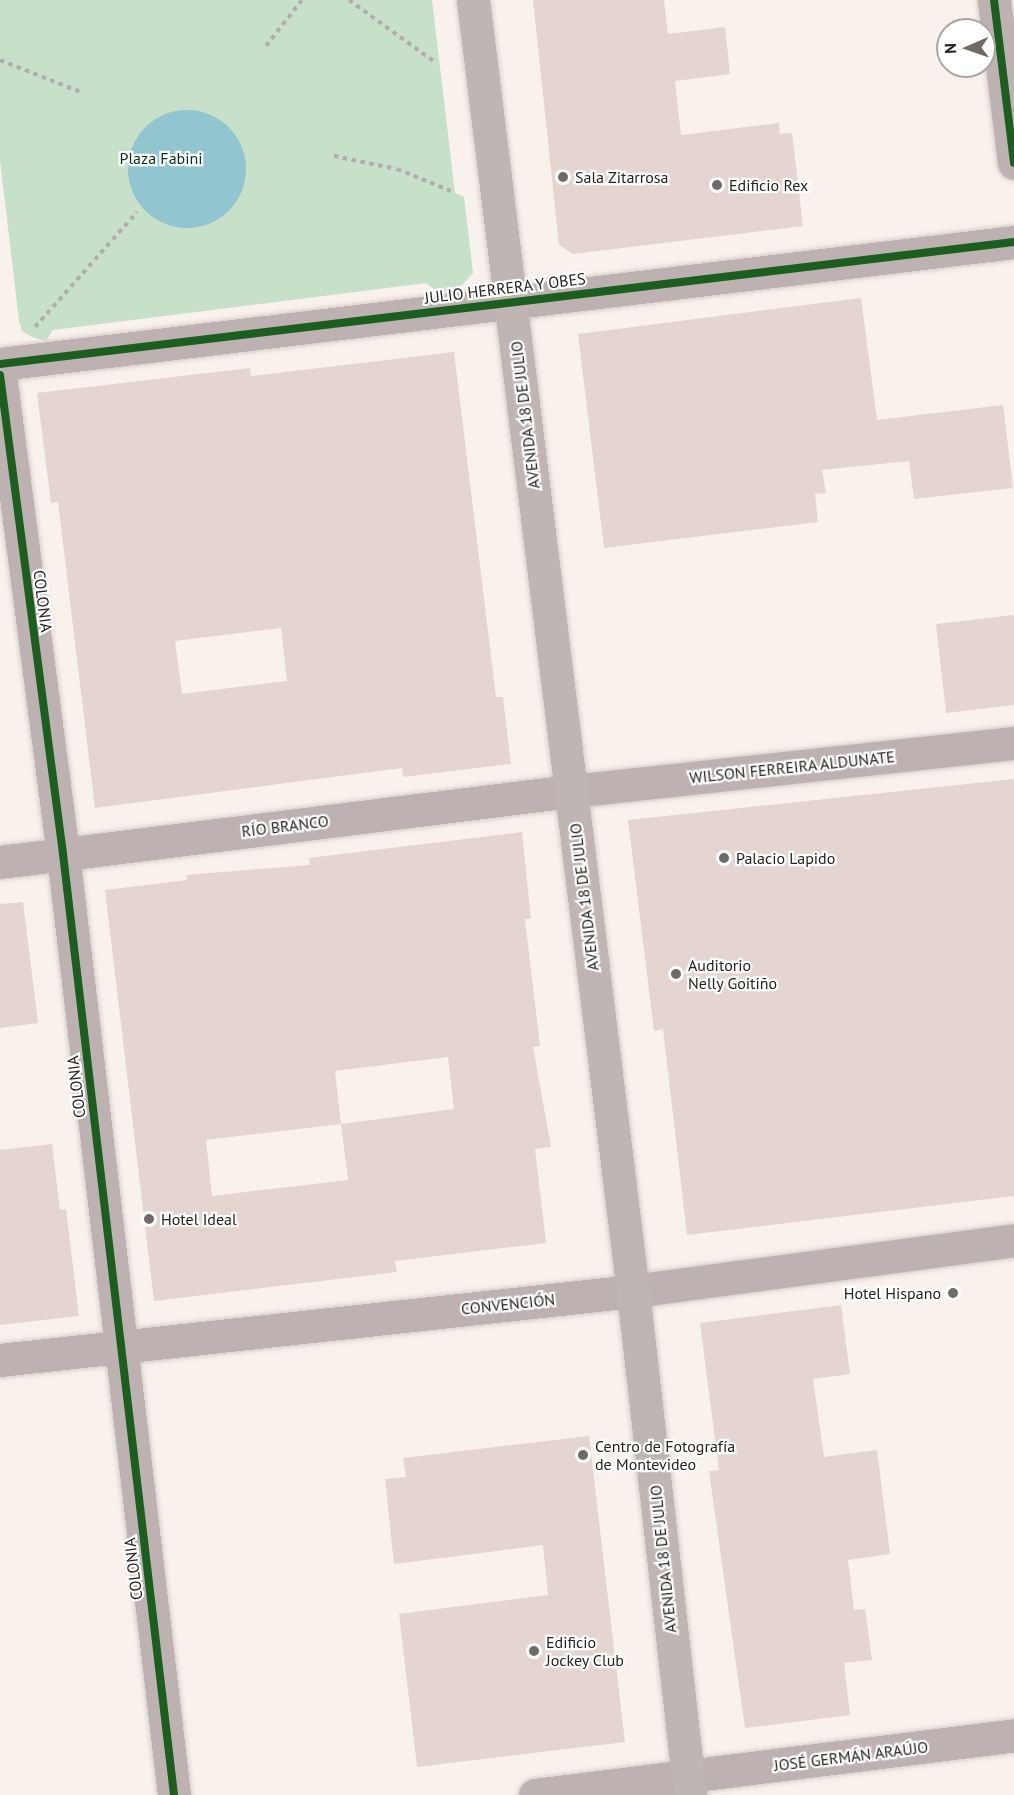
<!DOCTYPE html>
<meta charset="utf-8">
<style>
body{margin:0}
#map{position:relative;width:1014px;height:1795px;overflow:hidden;background:#f9f1ec;font-family:"PT Sans",sans-serif}
div>[style]{position:absolute}
.green>*{inset:0;background:#c6e0ca}
.water>*{inset:0;background:#91c5cf}
.round{border-radius:50%}
.building>*{inset:0;background:#e5d5d0}
.path>*{height:4px;margin-top:-2px;transform-origin:0;background:repeating-linear-gradient(90deg,#b4acab 0 4.5px,transparent 0 9px)}
.roads{filter:drop-shadow(0 0 2px #d3cdc8) drop-shadow(0 0 2px #d3cdc8)}
.minor>*{height:33px;margin:-16.5px;padding:0 16.5px;transform-origin:16.5px;border-radius:16.5px;background:#bdb2b1}
.major>*{height:33px;margin:-16.5px;padding:0 16.5px;transform-origin:16.5px;border-radius:16.5px;background:#bfb5b2}
.cycleway>*{height:8px;margin:-4px;padding:0 4px;transform-origin:4px;border-radius:4px;background:#1b5e20}
.dots>*{width:16px;height:16px;translate:-50% -50%;box-sizing:border-box;border:3px solid #fff;border-radius:50%}
span{translate:-50% -50%;white-space:nowrap;text-align:center;line-height:1.15;-webkit-text-stroke:4.5px #fff;paint-order:stroke}
.park-label{font-size:16px;color:#02331b}
.poi-label{font-size:16px;color:#28221e}
.left{translate:0 -50%;text-align:left}
.right{translate:-100% -50%;text-align:right}
.street-label{font-size:16px;color:#28221e}
.north{position:absolute;left:936px;top:18px;width:60px;height:60px;box-sizing:border-box;background:#fff;border:2px solid #a9a7a5;border-radius:50%;rotate:268deg;font-size:16px;font-weight:700;line-height:24px;text-align:center;color:#28221e}
.north::after{content:'';display:block;margin:auto;width:21px;height:27px;background:#716a66;clip-path:polygon(50% 0,100% 100%,50% 72%,0 100%)}
</style>
<div id="map">
<div class="green">
<i style="clip-path:polygon(0 0,432px 0,455px 193px,464px 197px,473px 273px,461px 286px,450px 290px,436px 291px,426px 283px,53px 330px,46px 341px,32px 337px,22px 331px,19px 321px,0 160px)"></i>
</div>
<div class="water">
<i class="round" style="left:128px;top:110px;width:118px;height:118px"></i>
</div>
<div class="building">
<i style="clip-path:polygon(533px 0,664px 0,668px 34px,725px 27px,730px 74px,675px 81px,681px 135px,779px 123px,780px 134px,792px 133px,803px 226px,573px 254px,559px 245px)"></i>
<i style="clip-path:polygon(861px 298px,877px 420px,1003px 405px,1013px 488px,914px 499px,909px 461px,822px 470px,826px 493px,815px 494px,818px 522px,604px 548px,578px 334px)"></i>
<i style="clip-path:polygon(evenodd,454px 352px,496px 697px,503px 697px,511px 764px,403px 777px,402px 768px,95px 808px,58px 502px,51px 503px,37px 393px,250px 368px,251px 376px,454px 352px,281px 628px,287px 681px,182px 694px,175px 641px,281px 628px)"></i>
<i style="clip-path:polygon(1014px 615px,1014px 705px,946px 713px,936px 624px)"></i>
<i style="clip-path:polygon(1014px 779px,1014px 1196px,687px 1235px,663px 1029px,654px 1031px,628px 820px)"></i>
<i style="clip-path:polygon(evenodd,522px 832px,531px 919px,525px 919px,540px 1046px,533px 1047px,551px 1147px,535px 1149px,546px 1243px,395px 1261px,397px 1272px,154px 1301px,105px 890px,187px 880px,186px 875px,310px 865px,309px 858px,522px 832px,448px 1057px,454px 1109px,341px 1124px,335px 1071px,448px 1057px,522px 832px,341px 1124px,348px 1180px,212px 1196px,206px 1140px,341px 1124px)"></i>
<i style="clip-path:polygon(23px 902px,38px 1023px,0 1028px,0 904px)"></i>
<i style="clip-path:polygon(52px 1144px,60px 1210px,66px 1209px,79px 1316px,0 1325px,0 1150px)"></i>
<i style="clip-path:polygon(841px 1305px,850px 1374px,813px 1379px,824px 1457px,877px 1450px,890px 1554px,848px 1560px,854px 1610px,865px 1609px,872px 1660px,844px 1663px,850px 1715px,745px 1728px,709px 1471px,719px 1470px,700px 1323px)"></i>
<i style="clip-path:polygon(589px 1436px,625px 1742px,417px 1767px,399px 1614px,548px 1595px,543px 1545px,394px 1564px,385px 1479px,406px 1477px,403px 1458px)"></i>
</div>
<div class="path">
<i style="left:349px;top:0;width:106px;rotate:35.8deg"></i>
<i style="left:266px;top:46px;width:58px;rotate:-52deg"></i>
<i style="left:0;top:60px;width:87px;rotate:21.6deg"></i>
<i style="left:334px;top:156px;width:64px;rotate:11.7deg"></i>
<i style="left:397px;top:169px;width:58px;rotate:22.2deg"></i>
<i style="left:35px;top:327px;width:154px;rotate:-48.4deg"></i>
</div>
<div class="roads">
<div class="minor">
<i style="left:994px;top:0;width:164px;rotate:83deg"></i>
<i style="left:0;top:364px;width:1021px;rotate:-6.86deg"></i>
<i style="left:0;top:375px;width:483px;rotate:82.5deg"></i>
<i style="left:63px;top:854px;width:948px;rotate:83.27deg"></i>
<i style="left:0;top:862px;width:575px;rotate:-7.09deg"></i>
<i style="left:571px;top:791px;width:446px;rotate:-6.2deg"></i>
<i style="left:0;top:1360px;width:637px;rotate:-6.22deg"></i>
<i style="left:633px;top:1291px;width:384px;rotate:-7.6deg"></i>
<i style="left:535px;top:1795px;width:483px;rotate:-7.1deg"></i>
</div>
<div class="major">
<i style="left:473px;top:0;width:1301px;rotate:82.94deg"></i>
<i style="left:633px;top:1291px;width:507px;rotate:83.55deg"></i>
</div>
</div>
<div class="cycleway">
<i style="left:994px;top:0;width:164px;rotate:83deg"></i>
<i style="left:0;top:364px;width:1021px;rotate:-6.86deg"></i>
<i style="left:0;top:375px;width:483px;rotate:82.5deg"></i>
<i style="left:63px;top:854px;width:948px;rotate:83.27deg"></i>
</div>
<div class="dots">
<i style="left:563px;top:177px;background:#716a66"></i>
<i style="left:717px;top:185px;background:#716a66"></i>
<i style="left:724px;top:858px;background:#716a66"></i>
<i style="left:676px;top:974px;background:#716a66"></i>
<i style="left:149px;top:1219px;background:#716a66"></i>
<i style="left:953px;top:1293px;background:#716a66"></i>
<i style="left:583px;top:1455px;background:#716a66"></i>
<i style="left:534px;top:1651px;background:#716a66"></i>
</div>
<div class="park-label">
<span style="left:161px;top:158px">Plaza Fabini</span>
</div>
<div class="poi-label">
<span class="left" style="left:575px;top:177px">Sala Zitarrosa</span>
<span class="left" style="left:729px;top:185px">Edificio Rex</span>
<span class="left" style="left:736px;top:858px">Palacio Lapido</span>
<span class="left" style="left:688px;top:974px">Auditorio<br>Nelly Goitiño</span>
<span class="left" style="left:161px;top:1219px">Hotel Ideal</span>
<span class="right" style="left:941px;top:1293px">Hotel Hispano</span>
<span class="left" style="left:595px;top:1455px">Centro de Fotografía<br>de Montevideo</span>
<span class="left" style="left:546px;top:1651px">Edificio<br>Jockey Club</span>
</div>
<div class="street-label">
<span style="left:505px;top:288px;rotate:-7deg">JULIO HERRERA Y OBES</span>
<span style="left:525px;top:415px;rotate:-97deg">AVENIDA 18 DE JULIO</span>
<span style="left:43px;top:601px;rotate:83deg">COLONIA</span>
<span style="left:792px;top:767px;rotate:-6deg">WILSON FERREIRA ALDUNATE</span>
<span style="left:285px;top:826px;rotate:-7deg">RÍO BRANCO</span>
<span style="left:584px;top:897px;rotate:-97deg">AVENIDA 18 DE JULIO</span>
<span style="left:76px;top:1087px;rotate:-97deg">COLONIA</span>
<span style="left:508px;top:1304px;rotate:-6deg">CONVENCIÓN</span>
<span style="left:663px;top:1559px;rotate:-96deg">AVENIDA 18 DE JULIO</span>
<span style="left:133px;top:1569px;rotate:-97deg">COLONIA</span>
<span style="left:851px;top:1756px;rotate:-7deg">JOSÉ GERMÁN ARAÚJO</span>
</div>
<div class="north">N</div>
</div>
